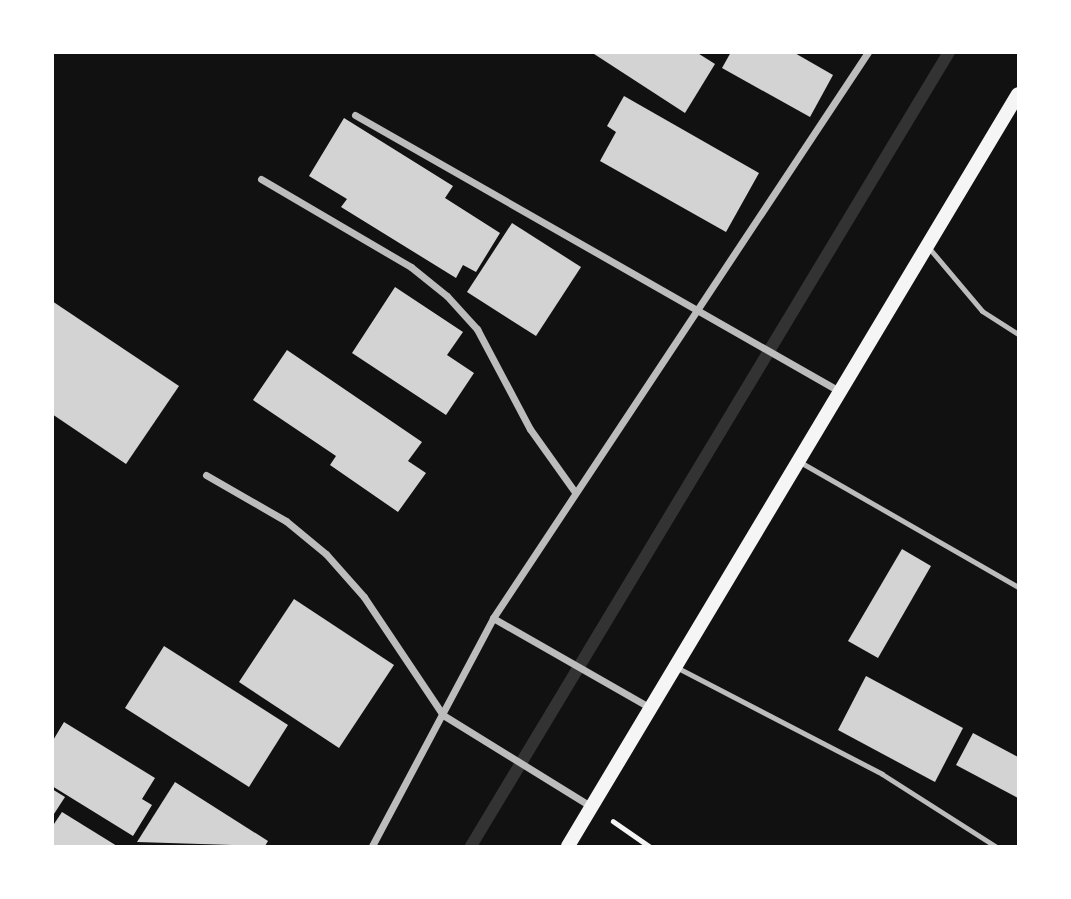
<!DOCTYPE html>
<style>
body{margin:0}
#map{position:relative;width:1071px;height:899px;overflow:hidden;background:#111;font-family:"Roboto Condensed",sans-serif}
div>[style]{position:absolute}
.stream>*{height:12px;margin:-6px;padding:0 6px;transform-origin:6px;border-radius:6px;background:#333}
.building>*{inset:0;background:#d3d3d3}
.path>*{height:4.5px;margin:-2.25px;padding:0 2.25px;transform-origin:2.25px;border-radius:2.25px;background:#f5f5f5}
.service>*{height:5px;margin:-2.5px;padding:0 2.5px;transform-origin:2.5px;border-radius:2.5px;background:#bcbcbc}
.minor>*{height:7px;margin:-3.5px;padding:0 3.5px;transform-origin:3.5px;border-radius:3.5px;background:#bcbcbc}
.secondary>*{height:14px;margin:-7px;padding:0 7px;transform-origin:7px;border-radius:7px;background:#f5f5f5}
span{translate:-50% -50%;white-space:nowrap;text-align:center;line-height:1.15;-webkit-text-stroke:7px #fff;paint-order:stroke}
.frame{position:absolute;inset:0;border:54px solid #fff;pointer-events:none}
</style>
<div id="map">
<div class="stream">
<i style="left:471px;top:846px;width:927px;rotate:-58.95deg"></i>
</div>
<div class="building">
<i style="clip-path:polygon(591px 52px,696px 52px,715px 64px,685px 113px)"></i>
<i style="clip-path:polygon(731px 52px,793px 52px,833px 75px,810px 117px,722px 68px)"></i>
<i style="clip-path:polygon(624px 96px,759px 173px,726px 232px,600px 161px,616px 132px,607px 126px)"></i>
<i style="clip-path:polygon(344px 118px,453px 186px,445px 198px,500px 233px,476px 272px,463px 265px,456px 278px,341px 207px,347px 199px,309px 176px)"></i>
<i style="clip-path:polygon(512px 223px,581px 267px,536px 336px,467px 292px)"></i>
<i style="clip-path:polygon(395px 287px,463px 332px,447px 355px,474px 373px,446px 415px,352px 353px)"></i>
<i style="clip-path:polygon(52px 301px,179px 386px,126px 464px,52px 414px)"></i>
<i style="clip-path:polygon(287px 350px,422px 442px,408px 461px,426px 473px,398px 512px,330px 465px,336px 456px,253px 400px)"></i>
<i style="clip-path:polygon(902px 549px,931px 566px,878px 658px,848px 641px)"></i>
<i style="clip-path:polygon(294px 599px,394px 665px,339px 748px,239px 682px)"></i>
<i style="clip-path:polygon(164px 646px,288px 725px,249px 787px,125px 708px)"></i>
<i style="clip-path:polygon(866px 676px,963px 728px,935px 782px,838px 730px)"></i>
<i style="clip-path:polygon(64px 722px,155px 778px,142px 799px,152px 805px,133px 836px,52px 786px,52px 742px)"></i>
<i style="clip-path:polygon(973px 733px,1018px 757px,1018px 798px,956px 765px)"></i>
<i style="clip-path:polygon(175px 782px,268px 841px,265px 846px,137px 842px)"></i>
<i style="clip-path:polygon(52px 789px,65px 797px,52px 817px)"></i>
<i style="clip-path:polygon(62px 812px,117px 846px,52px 846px,52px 827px)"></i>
</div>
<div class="path">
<i style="left:613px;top:821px;width:44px;rotate:34.8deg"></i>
</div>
<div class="service">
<i style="left:929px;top:248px;width:82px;rotate:49.9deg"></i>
<i style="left:982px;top:311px;width:43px;rotate:32.6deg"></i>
<i style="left:800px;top:462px;width:251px;rotate:29.8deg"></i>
<i style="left:676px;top:667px;width:232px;rotate:27.4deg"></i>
<i style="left:882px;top:774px;width:134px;rotate:32.5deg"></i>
</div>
<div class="minor">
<i style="left:355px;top:115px;width:557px;rotate:29.69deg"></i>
<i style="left:261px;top:179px;width:174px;rotate:30.4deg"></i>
<i style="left:411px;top:267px;width:46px;rotate:38.9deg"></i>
<i style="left:447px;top:296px;width:45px;rotate:47.7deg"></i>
<i style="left:477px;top:329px;width:113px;rotate:62.1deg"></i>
<i style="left:530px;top:429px;width:77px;rotate:54.5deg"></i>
<i style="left:206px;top:475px;width:92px;rotate:29.9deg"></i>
<i style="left:286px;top:521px;width:52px;rotate:39.5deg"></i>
<i style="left:326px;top:554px;width:57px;rotate:48.5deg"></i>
<i style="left:364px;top:597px;width:142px;rotate:56.2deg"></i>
<i style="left:443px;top:715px;width:175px;rotate:31.7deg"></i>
<i style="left:493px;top:618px;width:180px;rotate:29.7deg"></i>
<i style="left:372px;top:846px;width:258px;rotate:-62deg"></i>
<i style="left:493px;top:618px;width:679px;rotate:-56.47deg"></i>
</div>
<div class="secondary">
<i style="left:568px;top:846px;width:876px;rotate:-59.1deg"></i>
</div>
<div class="frame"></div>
</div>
